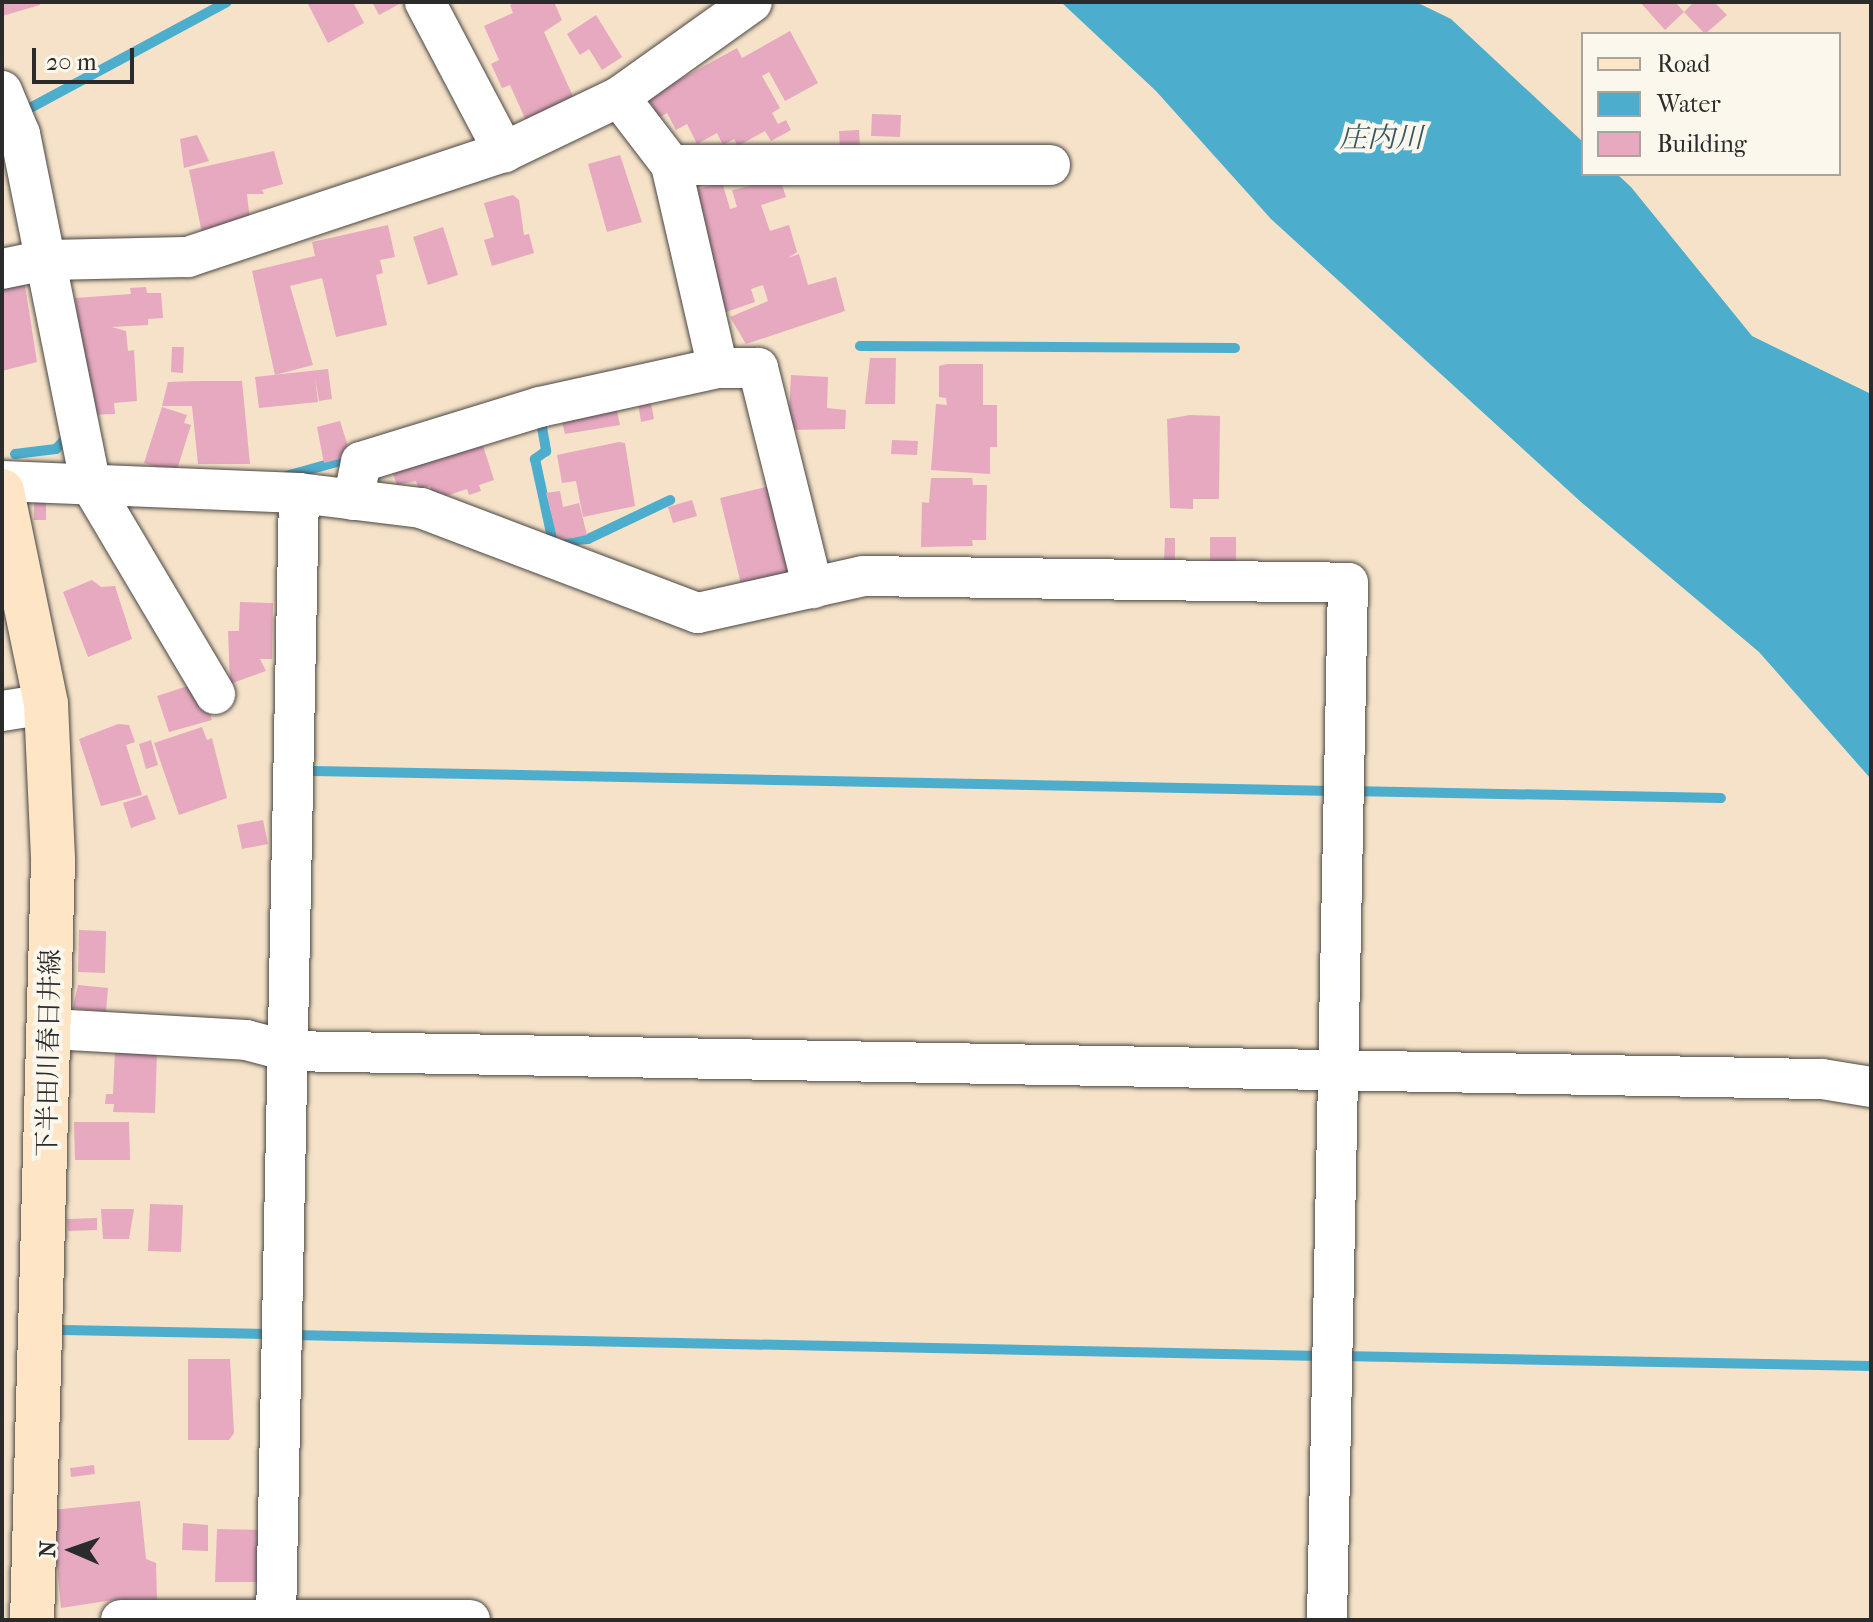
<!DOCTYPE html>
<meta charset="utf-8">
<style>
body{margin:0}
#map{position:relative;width:1873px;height:1622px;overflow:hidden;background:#f5e2c8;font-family:"IM FELL French Canon","Noto Serif JP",serif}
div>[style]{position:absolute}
.water>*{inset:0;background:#4dadcc}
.stream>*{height:10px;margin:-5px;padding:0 5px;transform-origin:5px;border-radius:5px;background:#4dadcc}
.building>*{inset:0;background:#e6a9c0}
.roads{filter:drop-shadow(0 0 2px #494643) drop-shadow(0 0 2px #494643)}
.street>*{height:40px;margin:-20px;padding:0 20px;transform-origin:20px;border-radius:20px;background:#fff}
.secondary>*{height:44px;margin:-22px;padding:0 22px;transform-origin:22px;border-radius:22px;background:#fde5c5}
span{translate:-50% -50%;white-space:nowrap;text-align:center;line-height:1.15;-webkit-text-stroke:8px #fbf7ec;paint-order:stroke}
.street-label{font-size:26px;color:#2b2b2b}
.water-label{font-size:28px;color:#375863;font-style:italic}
.frame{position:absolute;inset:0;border:4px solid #2b2b2b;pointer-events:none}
.legend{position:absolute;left:1581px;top:32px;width:260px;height:144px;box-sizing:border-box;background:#fbf7ec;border:2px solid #a8a59f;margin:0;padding:10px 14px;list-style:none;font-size:24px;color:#2b2b2b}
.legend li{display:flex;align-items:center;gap:16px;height:40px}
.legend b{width:40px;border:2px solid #a8a59f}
.north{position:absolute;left:32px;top:1510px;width:80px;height:80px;-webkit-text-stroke:6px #fbf7ec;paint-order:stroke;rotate:272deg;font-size:22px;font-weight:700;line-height:32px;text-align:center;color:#2b2b2b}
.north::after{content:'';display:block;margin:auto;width:28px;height:36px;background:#2b2b2b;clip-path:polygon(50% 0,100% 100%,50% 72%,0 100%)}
.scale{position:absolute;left:32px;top:48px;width:102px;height:36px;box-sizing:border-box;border:4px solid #2b2b2b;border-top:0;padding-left:10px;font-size:24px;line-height:28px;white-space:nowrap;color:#2b2b2b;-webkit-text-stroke:6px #fbf7ec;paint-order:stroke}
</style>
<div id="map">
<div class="water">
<i style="clip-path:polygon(1061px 2px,1416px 2px,1451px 19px,1583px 142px,1583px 174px,1617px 174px,1631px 187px,1752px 336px,1871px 394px,1871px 779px,1759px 652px,1581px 502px,1271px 219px,1156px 91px)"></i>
</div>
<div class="stream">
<i style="left:19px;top:114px;width:236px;rotate:-28.3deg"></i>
<i style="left:860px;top:346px;width:375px;rotate:0.3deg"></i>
<i style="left:540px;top:416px;width:36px;rotate:80deg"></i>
<i style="left:546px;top:451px;width:14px;rotate:144deg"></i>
<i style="left:535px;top:459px;width:85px;rotate:77.8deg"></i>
<i style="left:553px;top:542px;width:35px;rotate:-5deg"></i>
<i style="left:588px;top:539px;width:91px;rotate:-25.4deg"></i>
<i style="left:15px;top:454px;width:41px;rotate:-7deg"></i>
<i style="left:56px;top:449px;width:19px;rotate:-47deg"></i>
<i style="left:286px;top:476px;width:67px;rotate:-15.5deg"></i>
<i style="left:313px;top:771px;width:1021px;rotate:1.12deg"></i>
<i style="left:1350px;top:791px;width:371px;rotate:1.1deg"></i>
<i style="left:62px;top:1330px;width:214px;rotate:1.1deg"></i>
<i style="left:292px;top:1335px;width:1032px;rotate:1.17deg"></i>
<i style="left:1340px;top:1356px;width:531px;rotate:1.08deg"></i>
</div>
<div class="building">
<i style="clip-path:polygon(2px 2px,39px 2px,40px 5px,2px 16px)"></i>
<i style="clip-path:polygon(307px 2px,353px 2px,364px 23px,328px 43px)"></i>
<i style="clip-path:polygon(372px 2px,403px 2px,379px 15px)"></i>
<i style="clip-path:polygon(517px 2px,554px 2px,562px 20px,544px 32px,576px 103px,528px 125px,510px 85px,502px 88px,491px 64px,499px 60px,484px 26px,513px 13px,510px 5px)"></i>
<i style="clip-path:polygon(1640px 2px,1675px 2px,1684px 12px,1665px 30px)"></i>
<i style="clip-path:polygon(1694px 2px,1714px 2px,1727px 15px,1705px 34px,1684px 12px)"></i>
<i style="clip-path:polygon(596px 15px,622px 57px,602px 70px,589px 49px,580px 55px,567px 34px)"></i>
<i style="clip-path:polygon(790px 31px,818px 83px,785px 101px,769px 72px,762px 76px,780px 108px,772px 113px,778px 124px,786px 120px,791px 130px,771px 141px,765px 131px,738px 146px,734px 139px,723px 145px,717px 133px,697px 144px,687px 124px,676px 130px,667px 113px,659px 118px,648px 97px,737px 48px,742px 58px)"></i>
<i style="clip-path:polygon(872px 114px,901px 115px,900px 137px,871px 136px)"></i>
<i style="clip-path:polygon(859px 130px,860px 147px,840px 149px,839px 131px)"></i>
<i style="clip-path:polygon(197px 135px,209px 161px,184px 168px,180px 139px)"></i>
<i style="clip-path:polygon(274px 151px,283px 184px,262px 190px,264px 194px,247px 194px,250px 220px,202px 233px,189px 170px)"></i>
<i style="clip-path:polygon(620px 155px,642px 222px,607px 232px,588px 164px)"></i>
<i style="clip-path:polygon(780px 179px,786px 197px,761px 205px,770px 231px,789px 225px,797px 252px,788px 258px,799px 254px,808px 285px,836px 277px,845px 311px,746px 344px,730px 317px,768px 301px,763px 285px,751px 289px,755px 302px,726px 312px,692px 191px,722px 182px,730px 209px,737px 207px,732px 190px)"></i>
<i style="clip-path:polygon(513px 195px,519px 200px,524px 235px,529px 234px,534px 253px,492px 266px,484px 240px,494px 237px,484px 203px)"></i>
<i style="clip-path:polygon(388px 225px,395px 257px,380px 260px,383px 273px,376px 275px,387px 325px,336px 337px,322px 278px,290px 286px,313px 365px,275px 375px,252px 271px,315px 256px,312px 242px)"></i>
<i style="clip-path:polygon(443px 227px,458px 275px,428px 285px,413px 237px)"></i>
<i style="clip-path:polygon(23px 273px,37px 362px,2px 371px,2px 278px)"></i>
<i style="clip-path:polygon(146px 287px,147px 293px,161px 293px,163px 318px,148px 319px,148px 325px,112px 327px,126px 331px,128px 351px,134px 350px,137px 401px,114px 403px,115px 414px,87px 415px,75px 298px,131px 294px,130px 288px)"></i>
<i style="clip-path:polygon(172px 347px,184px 347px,183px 373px,171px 372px)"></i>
<i style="clip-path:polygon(870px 358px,896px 358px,895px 404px,865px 404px)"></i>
<i style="clip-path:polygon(947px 364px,983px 364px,983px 405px,997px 405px,997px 447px,990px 447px,990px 474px,931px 470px,936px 404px,947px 405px,946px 398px,939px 397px,939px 366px)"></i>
<i style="clip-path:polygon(328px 369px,332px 399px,319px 401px,315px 377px,318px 402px,259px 408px,255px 377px)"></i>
<i style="clip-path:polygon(791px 375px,828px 377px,827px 408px,846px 410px,845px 429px,788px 430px)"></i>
<i style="clip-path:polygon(196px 381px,242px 381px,250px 464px,198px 464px,192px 406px,162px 406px,168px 382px)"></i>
<i style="clip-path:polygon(649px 393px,654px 419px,641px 422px,637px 396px)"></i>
<i style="clip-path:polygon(614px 397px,620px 425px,565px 434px,559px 409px)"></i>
<i style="clip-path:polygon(162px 407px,187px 415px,184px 423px,191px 425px,176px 473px,144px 463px)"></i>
<i style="clip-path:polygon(1190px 415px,1220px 416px,1219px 499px,1193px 499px,1193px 509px,1170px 508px,1167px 419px)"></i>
<i style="clip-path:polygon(340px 421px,351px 456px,324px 463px,317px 427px)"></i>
<i style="clip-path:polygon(479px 433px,494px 480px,479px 485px,481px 491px,469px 495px,467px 489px,443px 497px,442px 493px,433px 495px,430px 486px,419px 489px,416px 481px,397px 485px,389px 462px)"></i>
<i style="clip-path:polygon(892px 440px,918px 441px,917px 455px,891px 454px)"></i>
<i style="clip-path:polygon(619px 442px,625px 443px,635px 506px,583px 517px,576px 481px,562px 483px,557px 455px)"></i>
<i style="clip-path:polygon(931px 478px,972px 478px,973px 485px,987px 485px,986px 540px,972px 540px,973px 546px,921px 547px,922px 502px,929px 503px)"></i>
<i style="clip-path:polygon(774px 485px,789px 573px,741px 584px,720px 498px)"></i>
<i style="clip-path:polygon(560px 491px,563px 507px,579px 503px,587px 535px,558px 541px,546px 493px)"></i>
<i style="clip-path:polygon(34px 497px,46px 497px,46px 520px,34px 520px)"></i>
<i style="clip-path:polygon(692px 500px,697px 516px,673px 523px,668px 507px)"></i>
<i style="clip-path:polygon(1210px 537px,1236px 537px,1236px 561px,1210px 561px)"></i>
<i style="clip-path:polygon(1165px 538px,1175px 538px,1175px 562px,1164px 562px)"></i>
<i style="clip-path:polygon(92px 580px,101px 587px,115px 586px,132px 639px,88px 657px,63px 592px)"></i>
<i style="clip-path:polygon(240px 602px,273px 603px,272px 659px,260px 659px,266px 671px,230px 684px,228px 631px,239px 631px)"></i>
<i style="clip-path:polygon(200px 682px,212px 720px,169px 732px,157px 696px)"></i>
<i style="clip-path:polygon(118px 724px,129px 725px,135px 742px,126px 745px,142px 795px,101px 806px,79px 739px)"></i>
<i style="clip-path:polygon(202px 727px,207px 740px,212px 738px,227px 798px,179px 815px,154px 743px)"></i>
<i style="clip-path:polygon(151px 740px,158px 765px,146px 769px,139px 744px)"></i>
<i style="clip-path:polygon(147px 795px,156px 819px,131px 828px,123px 803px)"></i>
<i style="clip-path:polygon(263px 820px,268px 844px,242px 849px,237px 825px)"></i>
<i style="clip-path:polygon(79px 930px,106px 931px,105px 973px,78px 972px)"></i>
<i style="clip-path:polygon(78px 985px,108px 988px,106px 1012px,73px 1008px)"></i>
<i style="clip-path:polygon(115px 1051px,157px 1052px,155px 1113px,113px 1112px,114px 1104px,105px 1104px,106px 1094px,113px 1094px)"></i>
<i style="clip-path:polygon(74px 1122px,129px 1122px,130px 1160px,75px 1160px)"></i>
<i style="clip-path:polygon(150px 1204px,183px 1205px,181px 1252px,148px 1251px)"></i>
<i style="clip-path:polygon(101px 1209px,134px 1209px,129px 1239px,103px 1239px)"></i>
<i style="clip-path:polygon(97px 1218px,97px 1230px,68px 1231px,67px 1219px)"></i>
<i style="clip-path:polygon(188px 1359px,230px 1359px,234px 1433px,229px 1440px,188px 1440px)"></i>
<i style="clip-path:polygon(94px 1465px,95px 1474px,71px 1477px,70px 1468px)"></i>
<i style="clip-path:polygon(140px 1501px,146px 1559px,156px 1563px,157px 1602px,113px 1600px,61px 1608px,52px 1510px)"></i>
<i style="clip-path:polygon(183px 1523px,208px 1525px,208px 1551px,182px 1550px)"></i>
<i style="clip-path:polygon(217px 1529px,262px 1530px,261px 1582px,215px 1582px)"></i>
</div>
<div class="roads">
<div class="street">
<i style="left:425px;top:2px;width:170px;rotate:62.2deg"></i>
<i style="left:2px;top:91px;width:47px;rotate:67.3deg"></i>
<i style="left:20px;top:134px;width:358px;rotate:78.6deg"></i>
<i style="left:91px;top:485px;width:243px;rotate:59.3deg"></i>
<i style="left:619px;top:97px;width:86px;rotate:52.6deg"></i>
<i style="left:671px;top:165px;width:208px;rotate:77deg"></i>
<i style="left:718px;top:368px;width:40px"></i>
<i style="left:758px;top:368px;width:227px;rotate:76deg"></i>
<i style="left:671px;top:165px;width:379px"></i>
<i style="left:2px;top:269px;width:45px;rotate:-11.6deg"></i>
<i style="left:46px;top:260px;width:142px;rotate:-1.2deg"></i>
<i style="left:188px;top:257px;width:333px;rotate:-18.4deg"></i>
<i style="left:504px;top:152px;width:127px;rotate:-25.6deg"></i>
<i style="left:619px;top:97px;width:163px;rotate:-35.5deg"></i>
<i style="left:2px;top:481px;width:297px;rotate:2.3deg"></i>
<i style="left:299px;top:493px;width:123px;rotate:7deg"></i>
<i style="left:421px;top:508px;width:296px;rotate:20.8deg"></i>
<i style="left:698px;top:613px;width:169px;rotate:-12.6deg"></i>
<i style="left:863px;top:576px;width:485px;rotate:0.8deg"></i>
<i style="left:1348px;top:583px;width:1037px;rotate:91.16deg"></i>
<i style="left:353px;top:500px;width:39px;rotate:-78deg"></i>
<i style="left:361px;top:462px;width:187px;rotate:-17.1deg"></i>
<i style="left:540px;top:407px;width:182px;rotate:-12.4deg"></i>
<i style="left:2px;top:711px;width:45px;rotate:-9deg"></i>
<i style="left:51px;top:1029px;width:195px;rotate:3.2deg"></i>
<i style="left:246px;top:1040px;width:43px;rotate:14.7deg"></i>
<i style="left:288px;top:1051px;width:1534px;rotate:1.05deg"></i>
<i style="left:1822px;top:1079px;width:50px;rotate:9.3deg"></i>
<i style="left:121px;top:1620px;width:349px"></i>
<i style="left:276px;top:1620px;width:1127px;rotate:-88.83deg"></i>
</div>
<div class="secondary">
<i style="left:2px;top:491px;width:217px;rotate:78.3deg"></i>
<i style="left:46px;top:704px;width:157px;rotate:87.4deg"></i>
<i style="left:53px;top:861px;width:759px;rotate:91.58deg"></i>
</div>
</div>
<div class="street-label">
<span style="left:49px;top:1053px;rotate:-89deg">下半田川春日井線</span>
</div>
<div class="water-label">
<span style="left:1381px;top:138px">庄内川</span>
</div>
<div class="frame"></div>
<ul class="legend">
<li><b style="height:10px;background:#fde5c5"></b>Road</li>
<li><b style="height:22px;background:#4dadcc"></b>Water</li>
<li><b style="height:22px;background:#e6a9c0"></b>Building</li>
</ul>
<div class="north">N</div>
<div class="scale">20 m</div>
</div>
